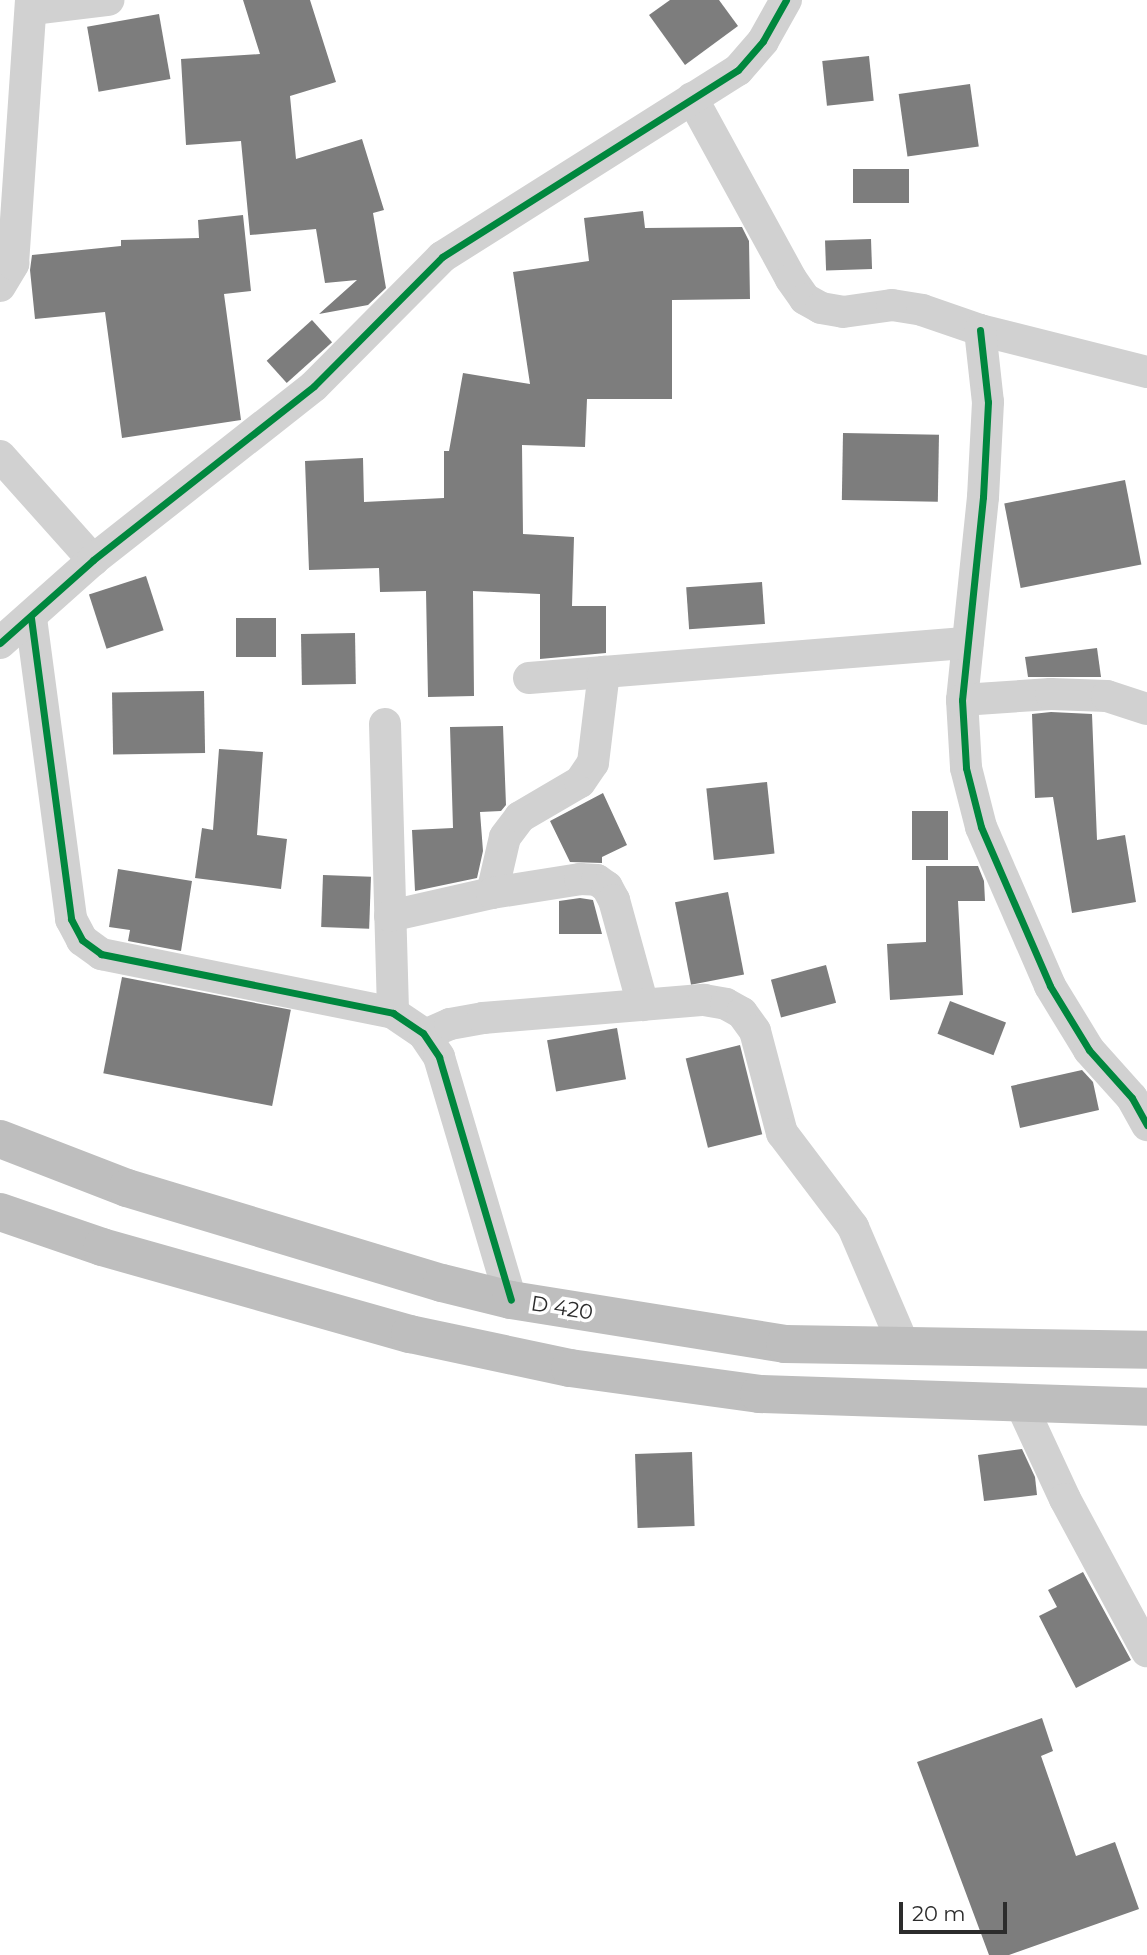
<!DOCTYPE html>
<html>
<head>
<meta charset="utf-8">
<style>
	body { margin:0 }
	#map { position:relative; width:1147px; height:1955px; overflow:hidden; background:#fff; font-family:Montserrat,sans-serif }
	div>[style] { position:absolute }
	.building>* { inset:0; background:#7d7d7d; transform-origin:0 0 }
	.street>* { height:32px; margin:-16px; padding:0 16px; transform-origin:16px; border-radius:16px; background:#d1d1d1 }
	.highway>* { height:38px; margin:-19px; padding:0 19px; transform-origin:19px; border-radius:19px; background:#bebebe }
	.cycleway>* { height:7px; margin:-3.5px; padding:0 3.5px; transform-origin:3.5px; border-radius:3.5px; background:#00873e }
	span { translate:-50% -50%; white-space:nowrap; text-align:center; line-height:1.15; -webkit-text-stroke:7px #fff; paint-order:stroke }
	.street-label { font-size:21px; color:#2c2c2c }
	.scale { position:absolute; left:899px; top:1902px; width:108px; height:32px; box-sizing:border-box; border:4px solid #2c2c2c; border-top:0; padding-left:9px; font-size:21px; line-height:24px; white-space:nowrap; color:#2c2c2c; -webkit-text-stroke:5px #fff; paint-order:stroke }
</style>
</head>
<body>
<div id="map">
	<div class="building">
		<i style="clip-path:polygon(243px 0,310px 0,336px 82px,290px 96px,296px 159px,362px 139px,384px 210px,373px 213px,386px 288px,368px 305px,319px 314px,357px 280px,325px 283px,316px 229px,250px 235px,241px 141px,186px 145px,181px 59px,260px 54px)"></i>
		<i style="clip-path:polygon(670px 0,719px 0,738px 26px,685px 65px,649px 15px)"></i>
		<i style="left:159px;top:14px;width:66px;height:73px;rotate:80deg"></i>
		<i style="left:869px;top:56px;width:45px;height:47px;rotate:84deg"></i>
		<i style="left:970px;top:84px;width:63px;height:72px;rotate:82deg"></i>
		<i style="left:909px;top:169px;width:34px;height:56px;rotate:90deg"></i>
		<i style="clip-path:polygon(643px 211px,645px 228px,742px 227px,749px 241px,750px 299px,672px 300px,672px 399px,587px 399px,585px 447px,522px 445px,523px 534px,574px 537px,572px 606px,606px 606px,606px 653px,540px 659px,540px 594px,473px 591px,474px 696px,428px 697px,426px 591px,380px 592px,379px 568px,309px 570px,305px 461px,363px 458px,364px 502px,444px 498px,444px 451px,449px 451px,463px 373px,530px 384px,513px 272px,589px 261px,584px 218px)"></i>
		<i style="clip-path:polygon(243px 215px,251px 291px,224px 294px,241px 420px,122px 438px,105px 312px,35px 319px,30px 270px,32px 255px,121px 246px,121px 240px,199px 238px,198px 220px)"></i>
		<i style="left:871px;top:239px;width:30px;height:46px;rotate:88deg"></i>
		<i style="left:312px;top:320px;width:30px;height:61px;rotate:48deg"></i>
		<i style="left:843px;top:433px;width:96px;height:67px;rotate:1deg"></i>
		<i style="left:1125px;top:480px;width:86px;height:123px;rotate:79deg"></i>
		<i style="left:146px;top:576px;width:57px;height:60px;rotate:72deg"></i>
		<i style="left:762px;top:582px;width:42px;height:76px;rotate:86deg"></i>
		<i style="left:236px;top:618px;width:40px;height:39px"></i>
		<i style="left:355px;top:633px;width:51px;height:54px;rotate:89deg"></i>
		<i style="clip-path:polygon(1097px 648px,1101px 677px,1028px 677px,1025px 657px)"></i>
		<i style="left:204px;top:691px;width:62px;height:92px;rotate:89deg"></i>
		<i style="clip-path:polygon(1051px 712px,1092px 714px,1097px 840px,1125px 835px,1136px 902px,1072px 913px,1053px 797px,1035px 798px,1032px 714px)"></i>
		<i style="clip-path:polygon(503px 726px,506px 805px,501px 811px,480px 812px,483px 851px,477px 878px,415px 891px,412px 830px,453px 828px,450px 727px)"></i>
		<i style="clip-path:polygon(219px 749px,263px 752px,257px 835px,287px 839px,281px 889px,195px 878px,202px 828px,213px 830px)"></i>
		<i style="left:767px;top:782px;width:72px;height:61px;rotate:84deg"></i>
		<i style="clip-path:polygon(603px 793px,627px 845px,602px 857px,602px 863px,570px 862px,550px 821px)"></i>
		<i style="left:912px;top:811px;width:36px;height:49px"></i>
		<i style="clip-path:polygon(926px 866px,978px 866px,984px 881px,985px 901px,958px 901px,963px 995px,890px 1000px,887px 944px,926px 942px)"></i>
		<i style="clip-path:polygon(118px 869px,192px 881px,181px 951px,128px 941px,130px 930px,109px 927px)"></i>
		<i style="left:323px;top:875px;width:48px;height:52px;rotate:2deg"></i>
		<i style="left:728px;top:892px;width:84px;height:54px;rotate:79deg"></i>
		<i style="clip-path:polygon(580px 898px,593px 900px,602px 934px,559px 934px,559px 901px)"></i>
		<i style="left:826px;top:965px;width:39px;height:57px;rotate:75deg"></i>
		<i style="left:122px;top:977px;width:172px;height:98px;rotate:11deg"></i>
		<i style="left:950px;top:1001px;width:60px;height:35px;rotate:21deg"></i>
		<i style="left:617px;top:1028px;width:52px;height:71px;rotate:80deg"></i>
		<i style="left:740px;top:1045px;width:92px;height:56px;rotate:76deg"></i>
		<i style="clip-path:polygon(1082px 1070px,1093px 1082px,1099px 1110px,1020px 1128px,1011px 1086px)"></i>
		<i style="clip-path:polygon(1022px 1449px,1035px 1477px,1037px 1495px,984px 1501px,978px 1455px)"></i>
		<i style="left:692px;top:1452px;width:74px;height:57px;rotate:88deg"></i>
		<i style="clip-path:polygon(1083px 1572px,1131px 1660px,1076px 1688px,1039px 1616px,1057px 1607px,1048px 1590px)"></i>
		<i style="clip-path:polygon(1042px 1718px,1053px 1751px,1041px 1756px,1076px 1856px,1115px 1842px,1139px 1909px,1009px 1955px,989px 1955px,917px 1762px)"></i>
	</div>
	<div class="street">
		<i style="left:32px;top:9px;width:77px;rotate:-6.8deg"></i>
		<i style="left:692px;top:98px;width:206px;rotate:61.3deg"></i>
		<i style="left:791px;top:279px;width:24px;rotate:55deg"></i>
		<i style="left:805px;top:299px;width:18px;rotate:29deg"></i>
		<i style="left:821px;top:308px;width:22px;rotate:10deg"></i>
		<i style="left:843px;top:312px;width:49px;rotate:-8.1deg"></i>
		<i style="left:892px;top:305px;width:30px;rotate:9deg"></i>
		<i style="left:922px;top:310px;width:61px;rotate:19deg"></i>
		<i style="left:980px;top:330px;width:172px;rotate:14.1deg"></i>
		<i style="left:0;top:286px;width:26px;rotate:-59deg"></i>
		<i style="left:13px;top:264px;width:265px;rotate:-86.1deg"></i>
		<i style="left:980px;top:330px;width:72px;rotate:83.7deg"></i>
		<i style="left:988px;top:402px;width:95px;rotate:93deg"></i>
		<i style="left:983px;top:497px;width:204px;rotate:95.9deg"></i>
		<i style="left:962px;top:700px;width:68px;rotate:86.6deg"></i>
		<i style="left:966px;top:768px;width:61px;rotate:75.7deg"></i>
		<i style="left:981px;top:827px;width:173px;rotate:66.5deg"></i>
		<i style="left:1050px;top:986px;width:75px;rotate:58.6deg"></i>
		<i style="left:1089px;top:1050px;width:64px;rotate:48.1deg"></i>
		<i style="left:1132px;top:1098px;width:31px;rotate:61deg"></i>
		<i style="left:0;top:456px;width:140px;rotate:48.2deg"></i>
		<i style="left:31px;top:618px;width:304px;rotate:82.4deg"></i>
		<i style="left:71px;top:919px;width:24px;rotate:62deg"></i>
		<i style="left:82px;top:940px;width:24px;rotate:36deg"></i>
		<i style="left:101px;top:954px;width:298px;rotate:11.4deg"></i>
		<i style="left:393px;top:1013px;width:36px;rotate:34deg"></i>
		<i style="left:423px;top:1033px;width:29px;rotate:56deg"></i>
		<i style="left:439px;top:1057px;width:253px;rotate:73.5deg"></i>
		<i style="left:0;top:643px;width:125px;rotate:-41.7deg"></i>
		<i style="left:93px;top:560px;width:281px;rotate:-38.2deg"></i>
		<i style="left:314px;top:386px;width:182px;rotate:-45.2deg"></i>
		<i style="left:442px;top:257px;width:350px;rotate:-32.3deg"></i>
		<i style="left:738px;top:70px;width:38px;rotate:-49deg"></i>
		<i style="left:763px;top:41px;width:47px;rotate:-60.7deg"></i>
		<i style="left:529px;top:678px;width:440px;rotate:-4.6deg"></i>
		<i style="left:962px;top:700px;width:89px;rotate:-3.9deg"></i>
		<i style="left:1051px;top:694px;width:56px;rotate:2deg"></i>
		<i style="left:1107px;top:696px;width:42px;rotate:18deg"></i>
		<i style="left:385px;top:724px;width:289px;rotate:88.4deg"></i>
		<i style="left:492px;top:893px;width:57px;rotate:-76.9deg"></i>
		<i style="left:505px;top:837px;width:25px;rotate:-53deg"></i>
		<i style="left:520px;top:817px;width:69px;rotate:-30.3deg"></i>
		<i style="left:580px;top:782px;width:23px;rotate:-56deg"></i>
		<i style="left:593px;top:763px;width:92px;rotate:-83.1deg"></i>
		<i style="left:390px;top:916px;width:105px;rotate:-12.7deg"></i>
		<i style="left:492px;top:893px;width:89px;rotate:-9deg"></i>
		<i style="left:580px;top:879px;width:17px;rotate:3deg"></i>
		<i style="left:597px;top:880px;width:12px;rotate:35deg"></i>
		<i style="left:607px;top:887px;width:15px;rotate:62deg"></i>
		<i style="left:614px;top:900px;width:109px;rotate:74.6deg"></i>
		<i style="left:425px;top:1035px;width:27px;rotate:-24deg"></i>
		<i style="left:450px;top:1024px;width:34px;rotate:-10deg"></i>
		<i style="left:483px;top:1018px;width:222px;rotate:-4.7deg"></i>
		<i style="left:704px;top:1000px;width:22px;rotate:10deg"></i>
		<i style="left:726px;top:1004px;width:18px;rotate:29deg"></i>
		<i style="left:742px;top:1013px;width:22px;rotate:54deg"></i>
		<i style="left:755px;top:1031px;width:106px;rotate:75.2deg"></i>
		<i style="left:782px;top:1133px;width:118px;rotate:52.9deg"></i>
		<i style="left:853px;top:1227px;width:129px;rotate:66.8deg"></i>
		<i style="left:1020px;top:1402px;width:107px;rotate:65.1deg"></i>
		<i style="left:1065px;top:1499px;width:173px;rotate:61.7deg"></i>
	</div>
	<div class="highway">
		<i style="left:0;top:1139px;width:136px;rotate:21.1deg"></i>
		<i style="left:127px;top:1188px;width:329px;rotate:16.8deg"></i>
		<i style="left:442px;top:1283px;width:71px;rotate:13.8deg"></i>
		<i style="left:511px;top:1300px;width:278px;rotate:9.1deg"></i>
		<i style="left:785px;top:1344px;width:362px;rotate:0.9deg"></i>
		<i style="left:0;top:1212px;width:108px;rotate:18.9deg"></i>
		<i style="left:102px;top:1247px;width:320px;rotate:15.8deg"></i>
		<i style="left:410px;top:1334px;width:164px;rotate:12deg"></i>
		<i style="left:570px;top:1368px;width:191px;rotate:7.8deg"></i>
		<i style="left:759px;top:1394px;width:388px;rotate:1.9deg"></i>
	</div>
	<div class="cycleway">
		<i style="left:980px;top:330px;width:72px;rotate:83.7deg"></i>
		<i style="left:988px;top:402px;width:95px;rotate:93deg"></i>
		<i style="left:983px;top:497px;width:204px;rotate:95.9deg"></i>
		<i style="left:962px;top:700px;width:68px;rotate:86.6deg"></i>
		<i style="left:966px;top:768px;width:61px;rotate:75.7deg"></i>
		<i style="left:981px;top:827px;width:173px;rotate:66.5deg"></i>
		<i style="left:1050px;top:986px;width:75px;rotate:58.6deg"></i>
		<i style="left:1089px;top:1050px;width:64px;rotate:48.1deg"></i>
		<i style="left:1132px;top:1098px;width:31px;rotate:61deg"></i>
		<i style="left:31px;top:618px;width:304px;rotate:82.4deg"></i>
		<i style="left:71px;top:919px;width:24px;rotate:62deg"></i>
		<i style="left:82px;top:940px;width:24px;rotate:36deg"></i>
		<i style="left:101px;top:954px;width:298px;rotate:11.4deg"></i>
		<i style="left:393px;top:1013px;width:36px;rotate:34deg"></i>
		<i style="left:423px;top:1033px;width:29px;rotate:56deg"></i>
		<i style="left:439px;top:1057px;width:253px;rotate:73.5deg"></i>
		<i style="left:0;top:643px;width:125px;rotate:-41.7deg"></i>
		<i style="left:93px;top:560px;width:281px;rotate:-38.2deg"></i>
		<i style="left:314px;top:386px;width:182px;rotate:-45.2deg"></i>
		<i style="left:442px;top:257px;width:350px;rotate:-32.3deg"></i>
		<i style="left:738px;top:70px;width:38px;rotate:-49deg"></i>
		<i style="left:763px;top:41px;width:47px;rotate:-60.7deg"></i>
	</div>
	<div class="street-label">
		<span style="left:562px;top:1308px;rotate:9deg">D 420</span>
	</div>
	<div class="scale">20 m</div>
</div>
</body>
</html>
